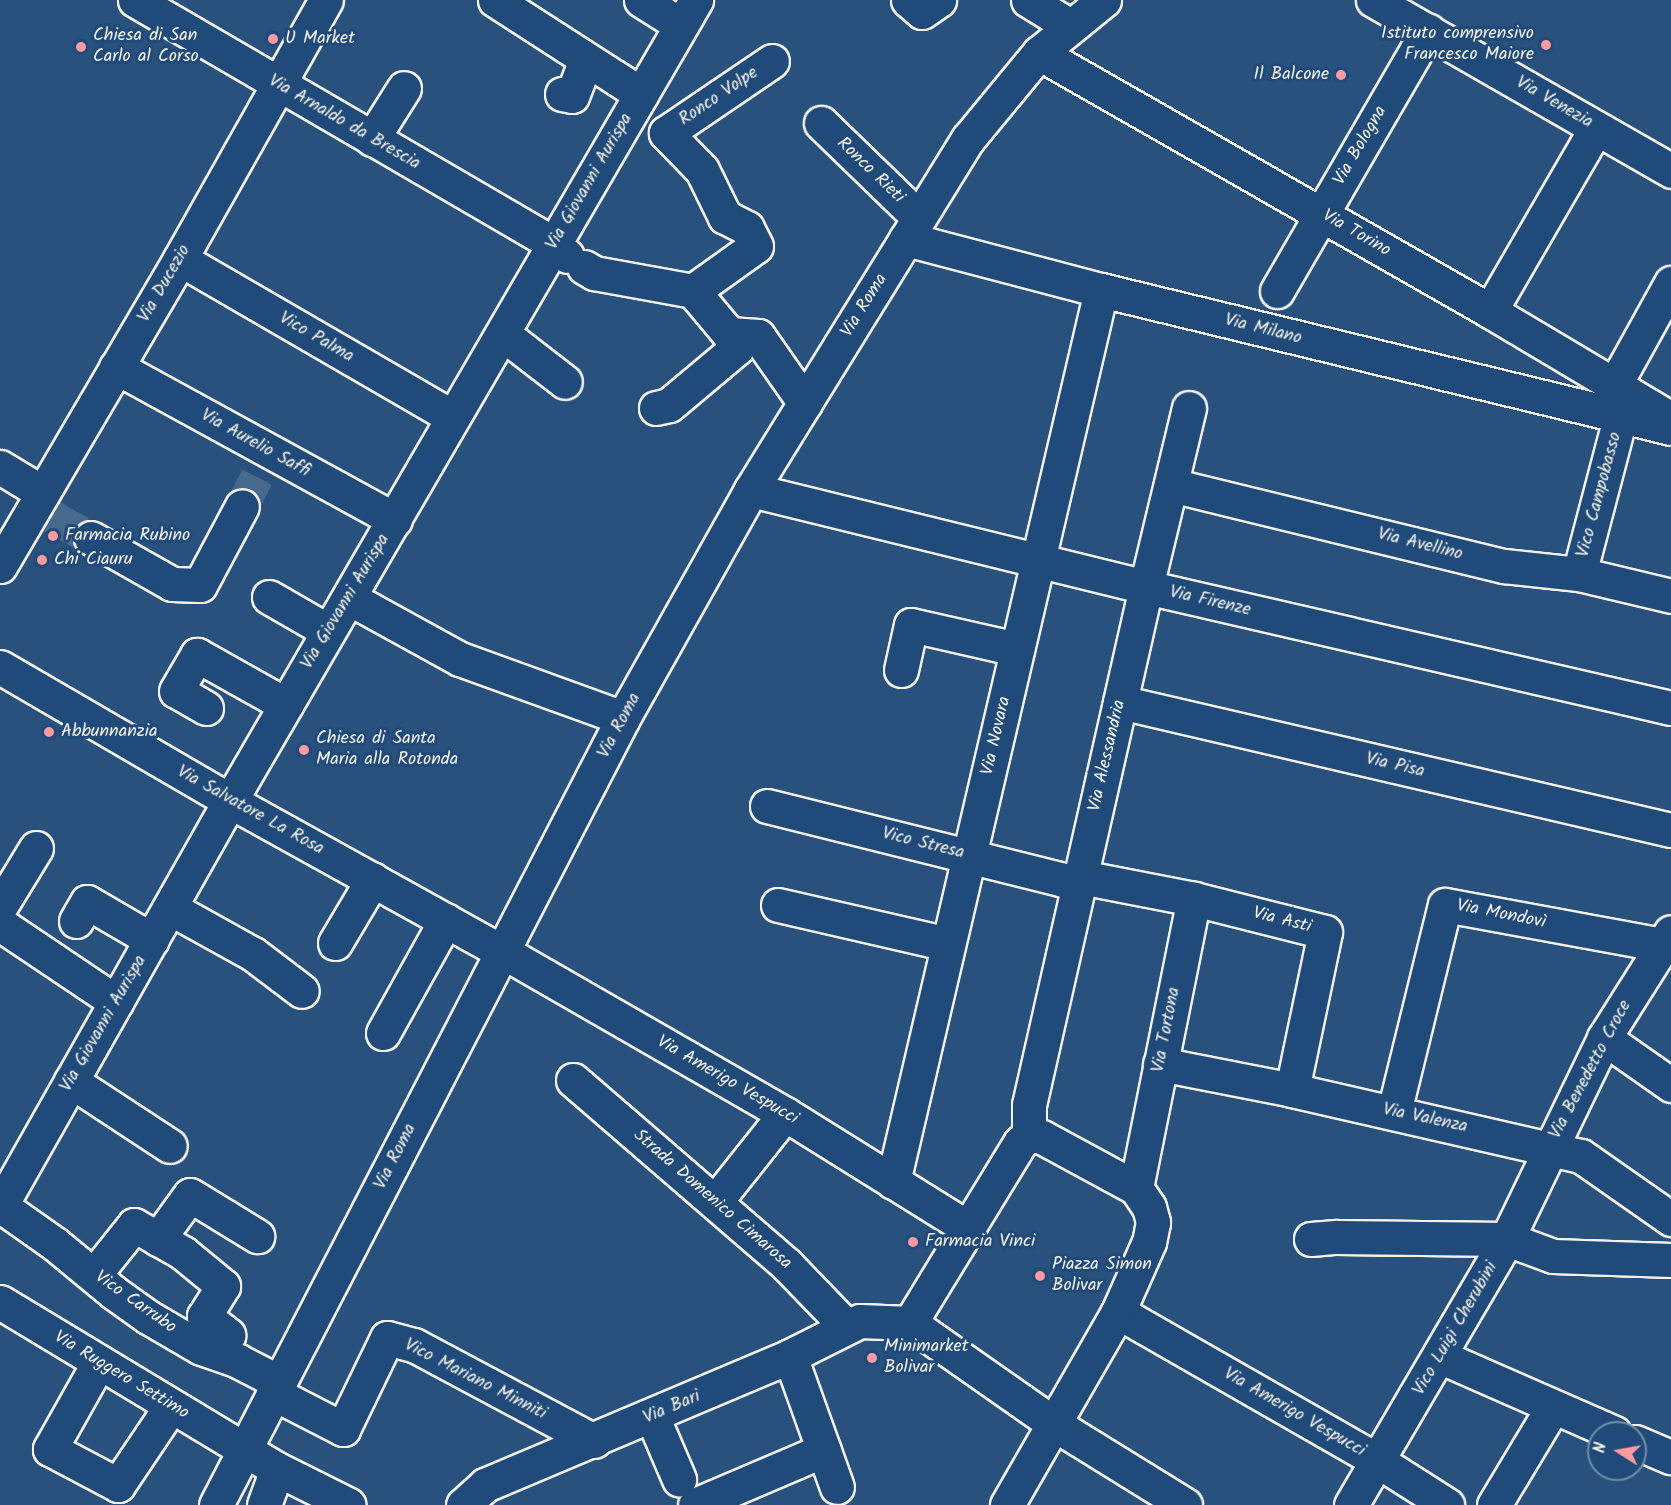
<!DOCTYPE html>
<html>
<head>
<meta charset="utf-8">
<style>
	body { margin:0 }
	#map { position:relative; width:1671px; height:1505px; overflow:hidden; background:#28517e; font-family:Kalam,sans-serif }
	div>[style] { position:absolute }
	.minor-tunnel>* { height:33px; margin-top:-16.5px; transform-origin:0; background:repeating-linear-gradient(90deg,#47698e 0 33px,transparent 0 49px) }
	.roads { filter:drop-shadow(2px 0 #f4f1e8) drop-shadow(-2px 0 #f4f1e8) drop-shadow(0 2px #f4f1e8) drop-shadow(0 -2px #f4f1e8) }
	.minor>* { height:33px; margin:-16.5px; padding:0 16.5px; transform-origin:16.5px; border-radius:16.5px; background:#1f4a7a }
	.major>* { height:33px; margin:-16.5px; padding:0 16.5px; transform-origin:16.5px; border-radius:16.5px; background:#1f4a7a }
	.dots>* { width:16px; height:16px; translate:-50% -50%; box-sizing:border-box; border:3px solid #1f4a7a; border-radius:50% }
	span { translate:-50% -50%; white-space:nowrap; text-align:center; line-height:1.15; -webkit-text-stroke:6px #1f4a7a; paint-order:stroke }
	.poi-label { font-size:18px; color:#f4f1e8 }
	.right { translate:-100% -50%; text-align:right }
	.left { translate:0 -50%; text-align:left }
	.street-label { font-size:18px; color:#f4f1e8 }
	.north { position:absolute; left:1587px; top:1421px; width:60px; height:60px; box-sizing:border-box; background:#1f4a7a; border:2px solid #748da6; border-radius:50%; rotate:281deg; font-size:16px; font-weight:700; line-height:24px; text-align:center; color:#f4f1e8 }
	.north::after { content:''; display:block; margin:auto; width:21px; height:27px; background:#ff9aa2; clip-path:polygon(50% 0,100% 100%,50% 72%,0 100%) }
</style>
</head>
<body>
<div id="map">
	<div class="minor-tunnel">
		<i style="left:242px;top:506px;width:46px;rotate:-62.9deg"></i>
		<i style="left:52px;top:516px;width:45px;rotate:29.4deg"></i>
	</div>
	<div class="roads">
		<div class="minor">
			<i style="left:135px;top:0;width:471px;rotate:30.2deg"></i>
			<i style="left:542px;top:237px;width:31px;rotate:37deg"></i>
			<i style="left:495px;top:0;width:174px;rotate:32.8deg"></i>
			<i style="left:641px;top:0;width:47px;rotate:32deg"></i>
			<i style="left:908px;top:0;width:18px;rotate:41deg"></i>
			<i style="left:922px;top:12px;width:21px;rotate:-35deg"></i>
			<i style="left:1028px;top:0;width:49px;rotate:31.8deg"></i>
			<i style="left:1373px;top:0;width:344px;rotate:29.8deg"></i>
			<i style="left:1039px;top:53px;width:520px;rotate:29.77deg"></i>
			<i style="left:1490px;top:311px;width:207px;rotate:30.8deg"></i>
			<i style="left:562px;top:94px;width:10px;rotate:11deg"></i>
			<i style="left:572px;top:96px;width:39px;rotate:-69deg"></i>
			<i style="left:821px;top:123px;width:136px;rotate:44.1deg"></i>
			<i style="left:372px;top:139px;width:60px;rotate:-57.9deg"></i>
			<i style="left:906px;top:239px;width:202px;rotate:14.7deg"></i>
			<i style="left:1101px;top:290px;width:586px;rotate:13.61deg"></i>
			<i style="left:180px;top:259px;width:315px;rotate:30.1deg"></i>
			<i style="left:584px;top:267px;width:12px;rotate:31deg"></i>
			<i style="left:594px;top:273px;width:101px;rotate:10.3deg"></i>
			<i style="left:693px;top:291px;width:56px;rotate:50.1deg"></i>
			<i style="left:729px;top:334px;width:29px;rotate:4deg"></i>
			<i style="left:758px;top:336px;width:82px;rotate:55deg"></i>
			<i style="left:693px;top:291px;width:77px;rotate:-35.5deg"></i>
			<i style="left:756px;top:246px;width:20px;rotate:-117deg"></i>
			<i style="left:747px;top:228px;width:25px;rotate:-153deg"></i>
			<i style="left:725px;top:217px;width:52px;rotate:-116.1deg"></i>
			<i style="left:702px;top:170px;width:52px;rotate:-134.2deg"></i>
			<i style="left:666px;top:133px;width:128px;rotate:-34.2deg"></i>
			<i style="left:1277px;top:291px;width:301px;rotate:-59.9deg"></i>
			<i style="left:1490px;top:311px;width:211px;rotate:-59.9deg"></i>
			<i style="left:503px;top:334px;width:78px;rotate:37.7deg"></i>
			<i style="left:116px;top:367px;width:318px;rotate:28.7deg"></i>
			<i style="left:1614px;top:386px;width:118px;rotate:-61deg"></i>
			<i style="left:656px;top:408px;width:13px;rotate:-13deg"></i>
			<i style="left:669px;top:405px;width:89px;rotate:-40deg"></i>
			<i style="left:737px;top:348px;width:14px;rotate:-65deg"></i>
			<i style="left:0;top:467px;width:50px;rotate:31.2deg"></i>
			<i style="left:1171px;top:485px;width:343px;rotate:13.7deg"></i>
			<i style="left:1504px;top:566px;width:75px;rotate:6.1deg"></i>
			<i style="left:1579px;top:574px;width:95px;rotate:13.4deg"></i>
			<i style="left:751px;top:490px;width:407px;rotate:13.8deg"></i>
			<i style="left:1146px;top:587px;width:539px;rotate:12.98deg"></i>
			<i style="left:91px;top:538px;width:93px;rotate:29.6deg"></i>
			<i style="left:172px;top:584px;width:28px;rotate:2deg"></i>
			<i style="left:200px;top:585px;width:89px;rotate:-62deg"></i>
			<i style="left:0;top:566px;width:356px;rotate:-59.6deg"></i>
			<i style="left:180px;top:259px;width:297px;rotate:-60.6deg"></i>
			<i style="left:1579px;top:574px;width:185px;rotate:-75.3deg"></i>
			<i style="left:269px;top:597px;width:68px;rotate:30deg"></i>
			<i style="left:349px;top:598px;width:127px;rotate:28.8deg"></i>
			<i style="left:460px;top:659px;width:173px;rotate:19.9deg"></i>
			<i style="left:0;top:667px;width:266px;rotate:30.2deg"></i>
			<i style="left:230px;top:801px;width:322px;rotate:29deg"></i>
			<i style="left:512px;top:957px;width:315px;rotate:29.9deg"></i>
			<i style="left:785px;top:1114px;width:216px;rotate:31.9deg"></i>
			<i style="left:901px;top:670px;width:46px;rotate:-77.5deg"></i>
			<i style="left:911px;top:625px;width:109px;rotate:12.8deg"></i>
			<i style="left:1120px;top:702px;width:566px;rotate:13.08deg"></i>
			<i style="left:206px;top:708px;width:34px;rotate:-150deg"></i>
			<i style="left:176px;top:691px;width:42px;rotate:-59.7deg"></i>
			<i style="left:197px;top:655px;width:102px;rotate:29.3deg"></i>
			<i style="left:767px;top:806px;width:305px;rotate:14deg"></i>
			<i style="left:1063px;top:880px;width:28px;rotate:-2deg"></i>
			<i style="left:1091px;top:879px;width:105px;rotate:11deg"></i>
			<i style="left:1194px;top:899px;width:135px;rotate:14.1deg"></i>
			<i style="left:1325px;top:932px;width:161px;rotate:101.8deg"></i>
			<i style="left:778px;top:905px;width:174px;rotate:12.9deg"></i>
			<i style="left:0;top:907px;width:69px;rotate:-58.6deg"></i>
			<i style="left:170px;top:908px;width:95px;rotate:29deg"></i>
			<i style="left:253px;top:954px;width:61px;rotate:37.1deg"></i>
			<i style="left:76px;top:921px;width:22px;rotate:-60deg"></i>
			<i style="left:87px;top:902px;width:75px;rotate:30.3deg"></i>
			<i style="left:0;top:924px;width:140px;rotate:33.9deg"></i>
			<i style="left:335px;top:943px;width:74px;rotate:-59.3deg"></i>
			<i style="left:383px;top:1033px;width:129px;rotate:-60.9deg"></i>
			<i style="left:1604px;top:1038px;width:82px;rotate:35deg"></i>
			<i style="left:1160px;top:1064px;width:135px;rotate:11.1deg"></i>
			<i style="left:1292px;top:1090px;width:296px;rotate:12.9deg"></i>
			<i style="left:1581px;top:1156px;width:110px;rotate:35deg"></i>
			<i style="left:573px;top:1080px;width:283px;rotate:40.8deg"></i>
			<i style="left:787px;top:1265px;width:85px;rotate:46deg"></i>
			<i style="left:71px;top:1081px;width:118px;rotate:33.3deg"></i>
			<i style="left:1394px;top:1112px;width:213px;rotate:-76.2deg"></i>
			<i style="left:1445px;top:905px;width:221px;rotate:10.4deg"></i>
			<i style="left:1029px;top:1135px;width:30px;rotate:-90deg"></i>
			<i style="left:1029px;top:1105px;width:531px;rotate:-77.27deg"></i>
			<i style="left:1146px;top:587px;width:184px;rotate:-76.5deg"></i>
			<i style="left:893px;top:1182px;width:916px;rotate:-76.87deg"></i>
			<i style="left:1136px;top:1188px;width:295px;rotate:-78.7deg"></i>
			<i style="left:715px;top:1202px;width:112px;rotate:-51.5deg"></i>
			<i style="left:1px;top:1206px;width:66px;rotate:35.1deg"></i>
			<i style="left:55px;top:1244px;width:75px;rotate:39.6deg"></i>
			<i style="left:113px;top:1292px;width:43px;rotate:35.5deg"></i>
			<i style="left:148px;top:1317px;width:61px;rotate:30.3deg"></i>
			<i style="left:201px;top:1348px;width:39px;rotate:19deg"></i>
			<i style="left:238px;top:1361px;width:46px;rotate:27.1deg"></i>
			<i style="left:158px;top:1239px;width:54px;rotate:-54deg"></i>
			<i style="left:190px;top:1195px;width:79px;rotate:31.5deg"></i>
			<i style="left:1311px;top:1239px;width:25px;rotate:-5deg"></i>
			<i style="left:1336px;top:1237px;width:171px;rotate:0.7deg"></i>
			<i style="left:1507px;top:1239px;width:49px;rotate:20.3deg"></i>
			<i style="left:1553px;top:1256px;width:118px;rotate:1.9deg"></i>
			<i style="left:94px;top:1275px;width:64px;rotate:-51.3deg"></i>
			<i style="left:134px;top:1225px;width:56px;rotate:29.7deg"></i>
			<i style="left:183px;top:1253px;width:52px;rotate:39.5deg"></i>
			<i style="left:223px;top:1286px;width:36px;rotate:122deg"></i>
			<i style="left:204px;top:1316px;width:31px;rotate:38deg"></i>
			<i style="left:228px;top:1335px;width:21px;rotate:118deg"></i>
			<i style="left:0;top:1302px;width:323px;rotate:31.1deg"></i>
			<i style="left:277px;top:1469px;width:80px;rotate:26.6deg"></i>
			<i style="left:1118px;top:1312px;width:300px;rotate:29.8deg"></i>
			<i style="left:1378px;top:1461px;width:82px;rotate:32.5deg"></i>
			<i style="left:910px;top:1323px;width:211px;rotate:-58.6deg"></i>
			<i style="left:1020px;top:1143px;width:12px;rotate:-42deg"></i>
			<i style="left:1029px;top:1135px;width:13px;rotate:9deg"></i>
			<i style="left:1042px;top:1137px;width:107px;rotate:28.5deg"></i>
			<i style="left:1136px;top:1188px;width:23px;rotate:56deg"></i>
			<i style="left:1149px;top:1207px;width:16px;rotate:75deg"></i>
			<i style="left:1153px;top:1222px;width:20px;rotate:101deg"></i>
			<i style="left:1149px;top:1242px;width:77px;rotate:113.9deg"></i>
			<i style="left:1118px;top:1312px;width:223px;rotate:119.9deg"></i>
			<i style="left:790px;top:1356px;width:139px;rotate:70.3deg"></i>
			<i style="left:1441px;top:1357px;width:189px;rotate:23.7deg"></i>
			<i style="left:99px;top:1362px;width:100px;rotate:119.4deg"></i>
			<i style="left:50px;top:1449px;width:77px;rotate:27.9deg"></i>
			<i style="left:118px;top:1485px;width:95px;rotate:-56.1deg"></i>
			<i style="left:273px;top:1393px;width:79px;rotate:27.2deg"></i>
			<i style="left:343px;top:1429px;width:101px;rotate:-64.2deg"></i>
			<i style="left:387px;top:1338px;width:28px;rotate:15deg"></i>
			<i style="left:414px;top:1345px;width:204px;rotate:28.1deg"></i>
			<i style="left:652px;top:1416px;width:69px;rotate:66.8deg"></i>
			<i style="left:1635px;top:1442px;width:39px;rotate:23deg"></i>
			<i style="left:264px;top:1505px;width:38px;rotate:-70deg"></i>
			<i style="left:463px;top:1505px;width:30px;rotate:-42deg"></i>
			<i style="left:485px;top:1485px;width:331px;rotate:-22.9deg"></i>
			<i style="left:790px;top:1356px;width:78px;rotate:-26.6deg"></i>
			<i style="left:860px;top:1321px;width:50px;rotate:2.3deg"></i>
			<i style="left:910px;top:1323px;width:176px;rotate:35deg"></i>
			<i style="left:1054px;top:1424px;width:154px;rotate:31.7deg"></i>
			<i style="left:695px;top:1505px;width:140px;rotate:-23.1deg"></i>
			<i style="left:1351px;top:1505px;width:308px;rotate:-59.6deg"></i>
			<i style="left:1507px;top:1239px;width:223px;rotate:-64.2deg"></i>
			<i style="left:1604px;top:1038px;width:125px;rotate:-57.7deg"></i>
			<i style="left:1494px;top:1505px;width:114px;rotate:-59deg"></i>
		</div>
		<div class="major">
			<i style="left:0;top:1207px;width:467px;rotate:-60.5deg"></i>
			<i style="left:230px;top:801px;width:927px;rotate:-59.81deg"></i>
			<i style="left:216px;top:1505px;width:886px;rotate:-62.65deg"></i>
			<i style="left:623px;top:718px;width:261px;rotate:-60.7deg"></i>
			<i style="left:751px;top:490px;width:413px;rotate:-58.3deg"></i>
			<i style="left:968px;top:139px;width:112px;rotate:-50.5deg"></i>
			<i style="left:1039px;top:53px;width:84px;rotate:-39.2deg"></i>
		</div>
	</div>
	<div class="dots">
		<i style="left:273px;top:39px;background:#ff9aa2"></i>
		<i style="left:1546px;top:45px;background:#ff9aa2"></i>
		<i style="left:81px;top:47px;background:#ff9aa2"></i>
		<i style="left:1341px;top:75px;background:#ff9aa2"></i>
		<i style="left:53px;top:536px;background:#ff9aa2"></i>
		<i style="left:42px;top:560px;background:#ff9aa2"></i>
		<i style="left:49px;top:732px;background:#ff9aa2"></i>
		<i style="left:304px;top:750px;background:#ff9aa2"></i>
		<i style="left:913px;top:1242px;background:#ff9aa2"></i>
		<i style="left:1040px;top:1276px;background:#ff9aa2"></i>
		<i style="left:872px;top:1358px;background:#ff9aa2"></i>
	</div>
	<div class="poi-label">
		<span class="right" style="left:1534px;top:45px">Istituto comprensivo<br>Francesco Maiore</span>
		<span class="left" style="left:93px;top:47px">Chiesa di San<br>Carlo al Corso</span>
		<span class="left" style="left:285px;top:39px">U Market</span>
		<span class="right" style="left:1329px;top:75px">Il Balcone</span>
		<span class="left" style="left:65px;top:536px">Farmacia Rubino</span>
		<span class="left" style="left:54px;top:560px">Chi Ciauru</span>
		<span class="left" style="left:61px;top:732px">Abbunnanzia</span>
		<span class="left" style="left:316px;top:750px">Chiesa di Santa<br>Maria alla Rotonda</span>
		<span class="left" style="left:925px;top:1242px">Farmacia Vinci</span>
		<span class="left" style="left:1052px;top:1276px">Piazza Simon<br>Bolivar</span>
		<span class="left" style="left:884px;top:1358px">Minimarket<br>Bolivar</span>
	</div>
	<div class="street-label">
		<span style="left:719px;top:97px;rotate:-34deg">Ronco Volpe</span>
		<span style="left:1554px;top:103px;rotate:30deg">Via Venezia</span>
		<span style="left:344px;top:123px;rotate:30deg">Via Arnaldo da Brescia</span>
		<span style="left:1361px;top:146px;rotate:-60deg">Via Bologna</span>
		<span style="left:870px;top:171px;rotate:44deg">Ronco Rieti</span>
		<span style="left:590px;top:182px;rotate:-60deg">Via Giovanni Aurispa</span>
		<span style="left:1356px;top:234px;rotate:30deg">Via Torino</span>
		<span style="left:165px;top:284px;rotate:-60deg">Via Ducezio</span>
		<span style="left:865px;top:306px;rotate:-58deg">Via Roma</span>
		<span style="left:1263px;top:330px;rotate:14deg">Via Milano</span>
		<span style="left:316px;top:338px;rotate:30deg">Vico Palma</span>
		<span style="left:255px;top:444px;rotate:29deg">Via Aurelio Saffi</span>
		<span style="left:1600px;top:495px;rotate:-75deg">Vico Campobasso</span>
		<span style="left:1420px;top:545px;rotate:14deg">Via Avellino</span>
		<span style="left:346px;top:602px;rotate:-59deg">Via Giovanni Aurispa</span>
		<span style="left:1210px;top:602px;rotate:13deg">Via Firenze</span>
		<span style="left:620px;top:726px;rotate:-62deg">Via Roma</span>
		<span style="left:997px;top:736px;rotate:-77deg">Via Novara</span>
		<span style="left:1108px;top:756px;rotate:-77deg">Via Alessandria</span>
		<span style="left:1395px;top:766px;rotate:13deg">Via Pisa</span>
		<span style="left:250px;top:811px;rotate:29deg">Via Salvatore La Rosa</span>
		<span style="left:923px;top:844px;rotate:14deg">Vico Stresa</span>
		<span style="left:1501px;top:915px;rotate:11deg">Via Mondovì</span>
		<span style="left:1282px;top:921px;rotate:14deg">Via Asti</span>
		<span style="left:104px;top:1024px;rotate:-60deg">Via Giovanni Aurispa</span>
		<span style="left:1167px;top:1030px;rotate:-79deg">Via Tortona</span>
		<span style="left:1591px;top:1070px;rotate:-62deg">Via Benedetto Croce</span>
		<span style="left:727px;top:1081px;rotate:30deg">Via Amerigo Vespucci</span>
		<span style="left:1425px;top:1119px;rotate:12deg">Via Valenza</span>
		<span style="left:396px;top:1157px;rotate:-63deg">Via Roma</span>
		<span style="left:712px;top:1200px;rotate:41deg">Strada Domenico Cimarosa</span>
		<span style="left:135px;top:1303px;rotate:35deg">Vico Carrubo</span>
		<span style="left:1456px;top:1329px;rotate:-60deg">Vico Luigi Cherubini</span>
		<span style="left:121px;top:1376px;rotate:31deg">Via Ruggero Settimo</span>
		<span style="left:475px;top:1380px;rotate:27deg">Vico Mariano Minniti</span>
		<span style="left:672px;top:1408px;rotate:-23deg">Via Bari</span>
		<span style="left:1294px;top:1413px;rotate:30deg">Via Amerigo Vespucci</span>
	</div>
	<div class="north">N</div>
</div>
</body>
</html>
